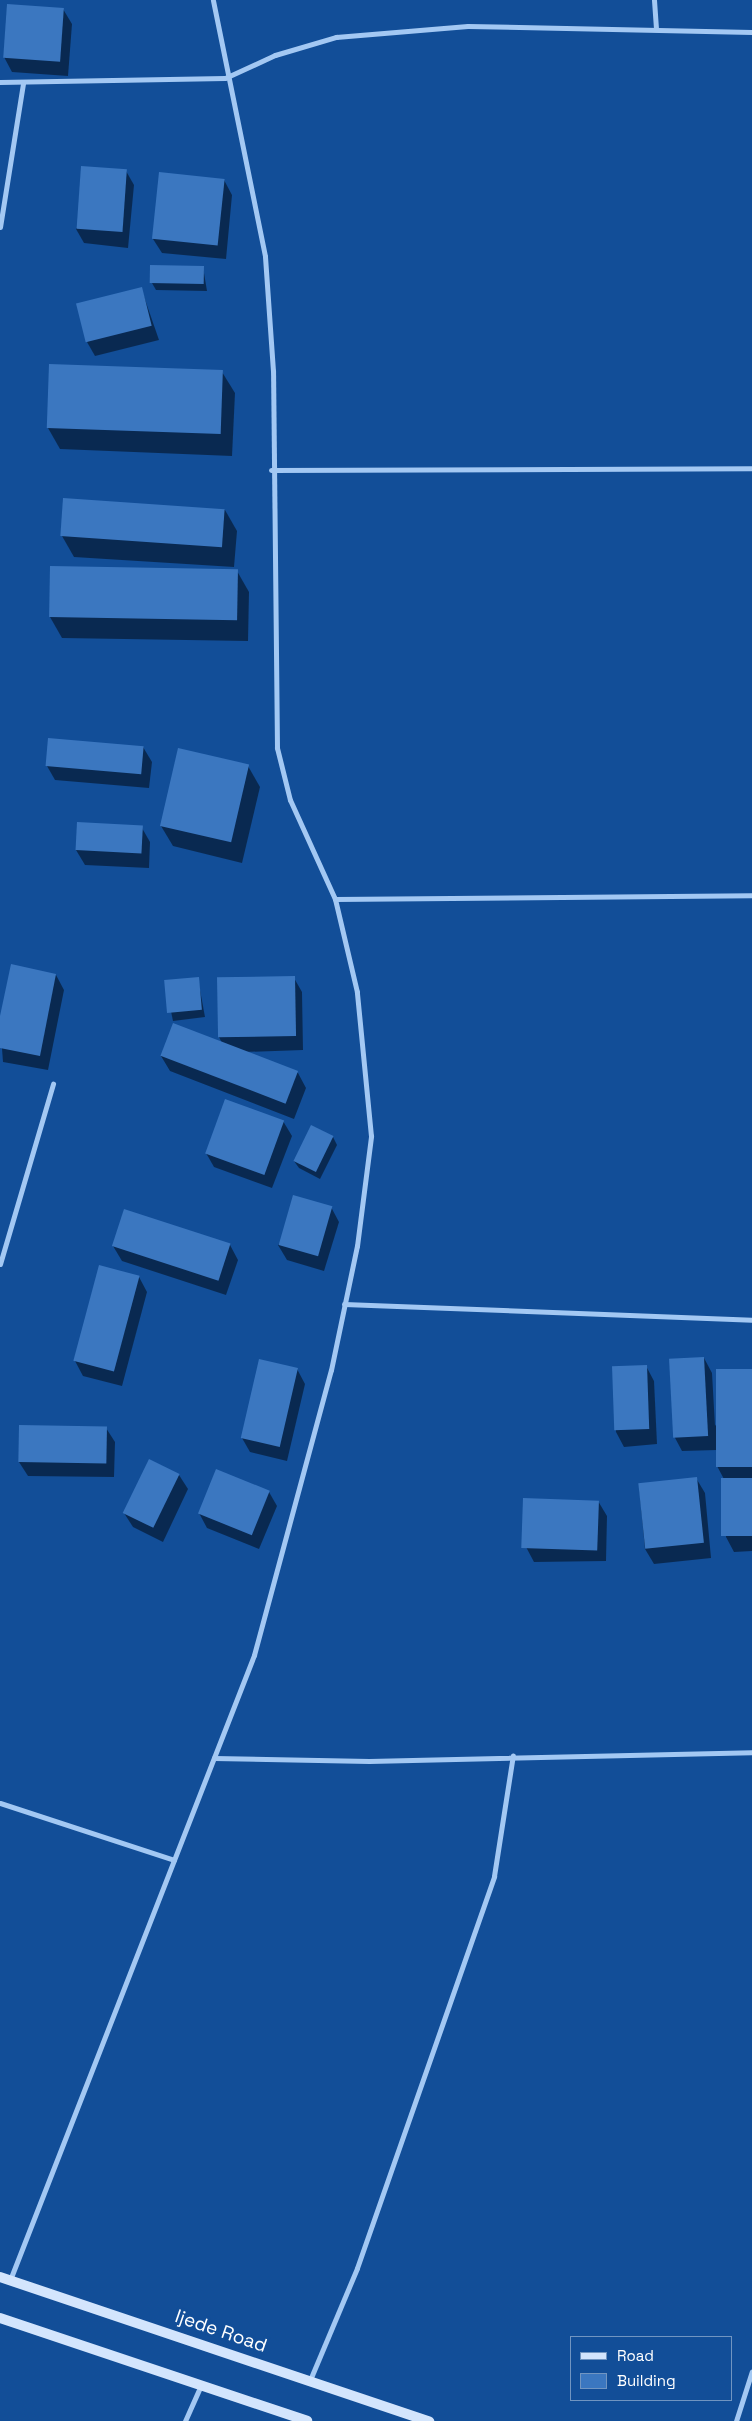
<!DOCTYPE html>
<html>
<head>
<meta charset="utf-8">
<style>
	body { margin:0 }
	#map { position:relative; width:752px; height:2421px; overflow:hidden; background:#124e98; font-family:"Space Grotesk",sans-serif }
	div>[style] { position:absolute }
	.shadow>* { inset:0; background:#0007 }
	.building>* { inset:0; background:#3b77c0; transform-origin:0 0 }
	.street>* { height:5px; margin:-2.5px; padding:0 2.5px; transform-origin:2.5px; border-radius:2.5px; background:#a3c8f3 }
	.secondary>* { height:10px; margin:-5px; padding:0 5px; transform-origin:5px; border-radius:5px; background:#d3e5fd }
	span { translate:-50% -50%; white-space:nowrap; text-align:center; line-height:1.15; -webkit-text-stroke:5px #124e98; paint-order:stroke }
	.street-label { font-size:19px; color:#fff }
	.legend { position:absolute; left:570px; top:2336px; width:162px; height:65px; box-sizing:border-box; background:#124e98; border:1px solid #7195c1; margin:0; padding:6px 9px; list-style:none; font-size:15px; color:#fff }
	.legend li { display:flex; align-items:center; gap:10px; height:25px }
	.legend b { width:25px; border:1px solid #7195c1 }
</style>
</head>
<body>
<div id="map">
	<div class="shadow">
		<i style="clip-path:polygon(63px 9px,72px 24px,68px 76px,12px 72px,4px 57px)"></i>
		<i style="clip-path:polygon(126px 171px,134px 185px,128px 248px,84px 243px,76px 229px)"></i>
		<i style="clip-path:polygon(224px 180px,232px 195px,226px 259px,162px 253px,153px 239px)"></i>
		<i style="clip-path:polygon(203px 267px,207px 291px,156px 290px,152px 283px)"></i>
		<i style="clip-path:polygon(141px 288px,159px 340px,95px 356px,87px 342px)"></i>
		<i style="clip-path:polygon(50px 365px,222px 372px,235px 393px,232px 456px,60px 449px,48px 428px)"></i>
		<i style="clip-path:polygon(64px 500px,225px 510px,237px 531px,234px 567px,74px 557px,62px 536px)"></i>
		<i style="clip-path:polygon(237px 571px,249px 592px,248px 641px,62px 638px,50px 617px)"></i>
		<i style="clip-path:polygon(143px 747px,152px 762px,149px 788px,55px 780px,47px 766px)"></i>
		<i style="clip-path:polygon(248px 766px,260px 787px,242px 863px,173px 846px,161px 826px)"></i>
		<i style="clip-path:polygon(142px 828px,150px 842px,149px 868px,85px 865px,76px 850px)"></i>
		<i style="clip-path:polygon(56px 975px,64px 990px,48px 1070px,3px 1062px,0 1022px)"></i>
		<i style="clip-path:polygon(294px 978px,302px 992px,303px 1050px,243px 1052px,298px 1073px,306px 1088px,294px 1119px,170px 1071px,161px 1056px,222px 1043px,219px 1037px)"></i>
		<i style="clip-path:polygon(198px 979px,205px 1017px,173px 1021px,165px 982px)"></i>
		<i style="clip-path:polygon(283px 1121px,292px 1136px,272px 1188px,214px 1167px,206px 1153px)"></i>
		<i style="clip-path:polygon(333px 1137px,337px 1145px,320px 1179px,299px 1168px,294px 1161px)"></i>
		<i style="clip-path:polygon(331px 1207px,339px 1222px,324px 1271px,287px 1260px,278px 1245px)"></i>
		<i style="clip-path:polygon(125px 1211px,230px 1245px,238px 1260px,226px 1295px,122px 1261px,113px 1246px)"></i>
		<i style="clip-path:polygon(139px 1277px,147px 1292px,122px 1386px,83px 1376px,75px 1361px)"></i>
		<i style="clip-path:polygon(704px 1358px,712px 1373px,715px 1426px,752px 1370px,752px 1551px,734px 1552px,726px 1537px,725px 1481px,717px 1466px,717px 1450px,682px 1451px,674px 1436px)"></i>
		<i style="clip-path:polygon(646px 1366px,654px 1381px,657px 1444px,624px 1447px,616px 1432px,613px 1368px)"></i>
		<i style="clip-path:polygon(297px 1369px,305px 1384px,287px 1461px,250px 1452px,242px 1438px)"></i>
		<i style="clip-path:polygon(106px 1428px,115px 1442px,114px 1477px,28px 1476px,19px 1462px)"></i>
		<i style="clip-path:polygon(179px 1475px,188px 1489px,163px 1542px,133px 1527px,124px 1513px)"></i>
		<i style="clip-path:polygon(696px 1478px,705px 1493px,711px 1558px,654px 1564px,645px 1549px,639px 1484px)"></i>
		<i style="clip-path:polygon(269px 1492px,277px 1506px,259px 1549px,207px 1528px,199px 1513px)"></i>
		<i style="clip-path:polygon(598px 1501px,607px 1516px,606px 1561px,534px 1562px,526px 1547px)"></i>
	</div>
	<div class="building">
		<i style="left:7px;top:4px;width:57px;height:54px;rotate:4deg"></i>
		<i style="left:81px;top:166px;width:46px;height:63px;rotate:4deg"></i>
		<i style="left:159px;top:172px;width:66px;height:67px;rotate:6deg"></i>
		<i style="left:150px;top:265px;width:54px;height:18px;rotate:1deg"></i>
		<i style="left:142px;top:287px;width:40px;height:68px;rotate:76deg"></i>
		<i style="left:49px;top:364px;width:174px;height:64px;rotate:2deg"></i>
		<i style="left:63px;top:498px;width:162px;height:38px;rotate:4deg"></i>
		<i style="left:50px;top:566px;width:188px;height:51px;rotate:1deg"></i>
		<i style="left:48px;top:738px;width:96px;height:28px;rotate:5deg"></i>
		<i style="left:178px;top:748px;width:73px;height:80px;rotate:13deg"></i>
		<i style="left:77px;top:822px;width:66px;height:28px;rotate:3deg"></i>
		<i style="clip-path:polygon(11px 964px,56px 974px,40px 1056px,0 1048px,0 1016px)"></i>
		<i style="left:295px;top:976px;width:60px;height:78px;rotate:89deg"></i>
		<i style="left:199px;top:977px;width:33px;height:35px;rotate:85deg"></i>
		<i style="left:173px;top:1023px;width:134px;height:35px;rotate:21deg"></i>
		<i style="left:225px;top:1099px;width:63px;height:58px;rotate:20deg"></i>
		<i style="left:311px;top:1125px;width:25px;height:40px;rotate:26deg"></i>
		<i style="left:293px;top:1195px;width:41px;height:52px;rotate:16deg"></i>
		<i style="left:124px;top:1209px;width:112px;height:39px;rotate:18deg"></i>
		<i style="left:99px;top:1265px;width:42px;height:99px;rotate:15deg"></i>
		<i style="left:704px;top:1357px;width:79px;height:35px;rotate:87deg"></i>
		<i style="left:259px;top:1359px;width:40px;height:81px;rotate:13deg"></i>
		<i style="left:647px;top:1365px;width:64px;height:35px;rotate:88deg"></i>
		<i style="left:716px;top:1369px;width:36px;height:98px"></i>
		<i style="left:19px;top:1425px;width:88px;height:37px;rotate:1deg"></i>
		<i style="left:149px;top:1459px;width:34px;height:60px;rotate:26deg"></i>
		<i style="left:216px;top:1469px;width:58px;height:48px;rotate:22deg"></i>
		<i style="left:697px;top:1477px;width:66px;height:59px;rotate:84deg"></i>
		<i style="left:752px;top:1478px;width:58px;height:31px;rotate:90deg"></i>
		<i style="left:523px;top:1498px;width:76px;height:50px;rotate:2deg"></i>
	</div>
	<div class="street">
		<i style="left:654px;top:0;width:29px;rotate:86deg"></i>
		<i style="left:0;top:82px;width:225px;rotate:-1deg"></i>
		<i style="left:225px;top:78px;width:55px;rotate:-24.7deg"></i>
		<i style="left:275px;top:55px;width:64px;rotate:-16.4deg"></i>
		<i style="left:336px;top:37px;width:132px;rotate:-4.8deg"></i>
		<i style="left:468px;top:26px;width:284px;rotate:1.2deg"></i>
		<i style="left:0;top:227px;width:146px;rotate:-80.9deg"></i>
		<i style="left:271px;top:470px;width:481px;rotate:-0.2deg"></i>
		<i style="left:335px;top:899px;width:417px;rotate:-0.5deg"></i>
		<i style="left:0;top:1264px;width:188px;rotate:-73.6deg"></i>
		<i style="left:344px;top:1304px;width:408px;rotate:2.2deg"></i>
		<i style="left:214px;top:1758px;width:155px;rotate:1.1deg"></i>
		<i style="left:369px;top:1761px;width:383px;rotate:-1.3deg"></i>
		<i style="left:0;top:1803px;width:183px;rotate:18.1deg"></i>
		<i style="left:10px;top:2280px;width:671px;rotate:-68.67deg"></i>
		<i style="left:254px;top:1655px;width:295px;rotate:-74.9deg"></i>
		<i style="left:331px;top:1370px;width:127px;rotate:-78.2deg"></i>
		<i style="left:357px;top:1246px;width:111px;rotate:-82.7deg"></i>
		<i style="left:371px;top:1136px;width:145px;rotate:-95.6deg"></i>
		<i style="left:357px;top:992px;width:96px;rotate:-103.3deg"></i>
		<i style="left:335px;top:899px;width:109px;rotate:-114.4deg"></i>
		<i style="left:290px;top:800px;width:54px;rotate:-104deg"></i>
		<i style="left:277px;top:748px;width:377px;rotate:-90.6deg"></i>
		<i style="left:273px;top:371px;width:115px;rotate:-94deg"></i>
		<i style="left:265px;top:256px;width:261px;rotate:-101.5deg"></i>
		<i style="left:310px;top:2380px;width:121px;rotate:-67.2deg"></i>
		<i style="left:357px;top:2268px;width:415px;rotate:-70.7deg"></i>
		<i style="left:494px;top:1876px;width:122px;rotate:-81.1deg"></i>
		<i style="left:185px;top:2421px;width:39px;rotate:-66deg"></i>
		<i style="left:736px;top:2421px;width:52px;rotate:-72.3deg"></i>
	</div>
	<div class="secondary">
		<i style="left:0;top:2277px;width:453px;rotate:18.6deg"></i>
		<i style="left:0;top:2318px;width:324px;rotate:18.5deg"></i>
	</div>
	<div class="street-label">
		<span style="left:221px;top:2331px;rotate:19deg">Ijede Road</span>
	</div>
	<ul class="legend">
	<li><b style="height:6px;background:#d3e5fd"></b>Road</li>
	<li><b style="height:14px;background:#3b77c0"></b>Building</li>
	</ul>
</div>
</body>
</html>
